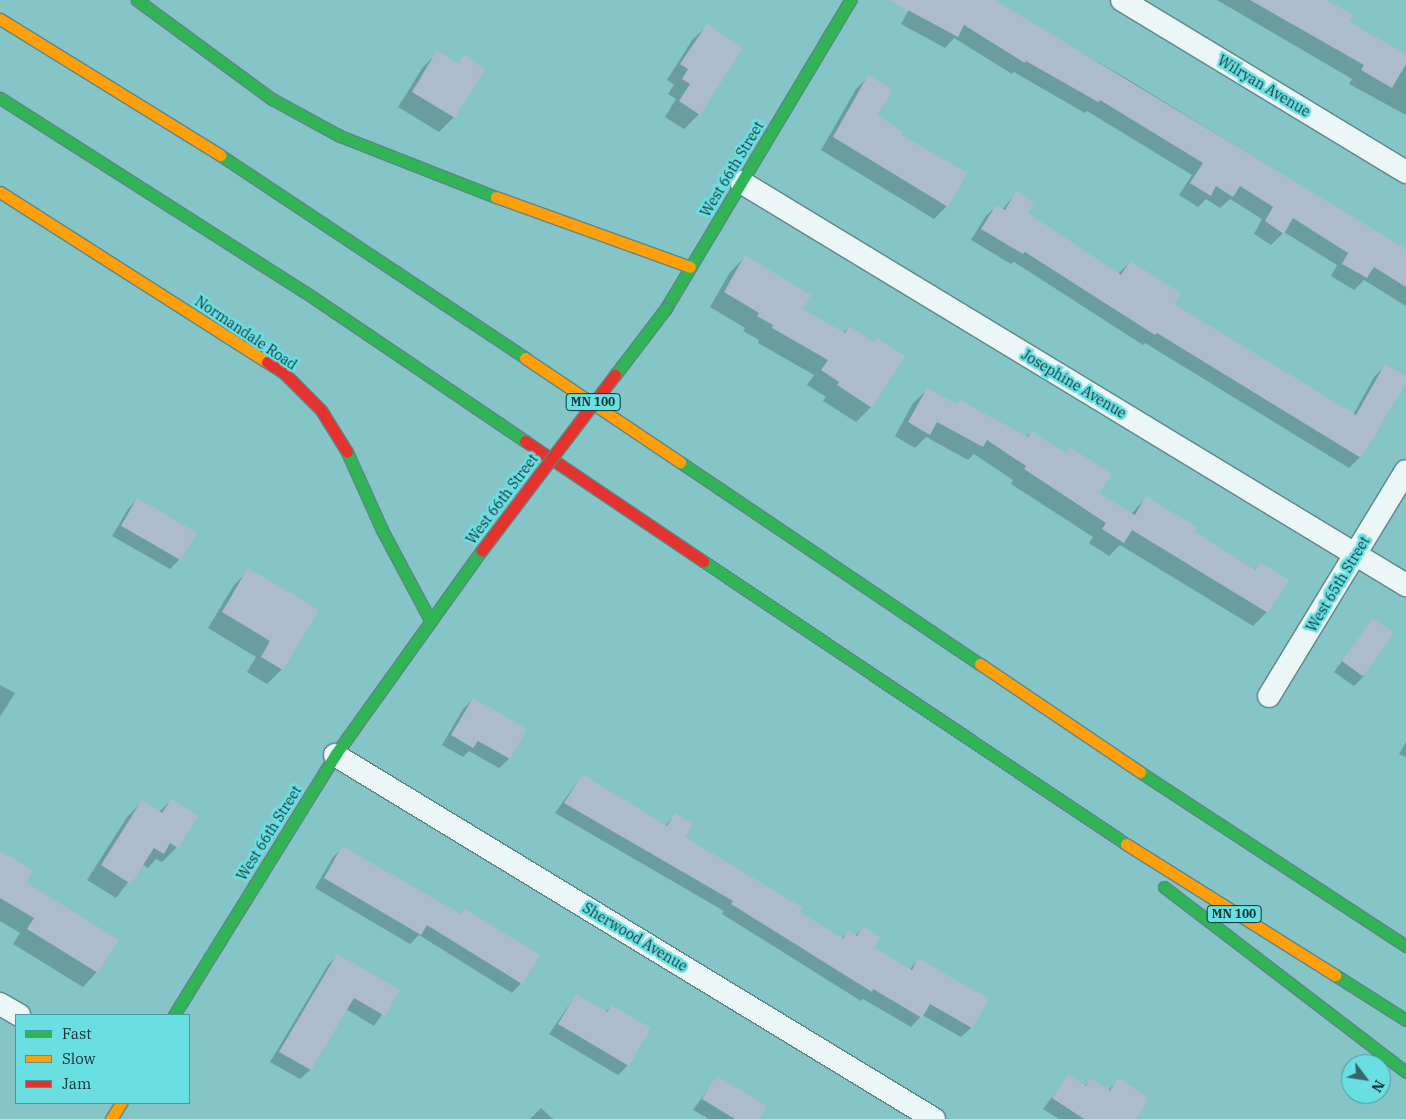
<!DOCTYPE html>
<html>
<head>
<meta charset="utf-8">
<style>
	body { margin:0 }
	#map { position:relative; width:1406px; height:1119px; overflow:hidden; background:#85c5c7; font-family:"IBM Plex Serif",serif }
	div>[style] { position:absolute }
	.shadow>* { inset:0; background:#0003 }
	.building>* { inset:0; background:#acbbce; transform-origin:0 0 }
	.roads { filter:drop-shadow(1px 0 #5d8687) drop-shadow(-1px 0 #5d8687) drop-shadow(0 1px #5d8687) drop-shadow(0 -1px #5d8687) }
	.street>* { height:22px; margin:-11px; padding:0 11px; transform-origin:11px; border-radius:11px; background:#edf6f7 }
	.fast>* { height:11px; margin:-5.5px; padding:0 5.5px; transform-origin:5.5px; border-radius:5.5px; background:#30b455 }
	.slow>* { height:11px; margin:-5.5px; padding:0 5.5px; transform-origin:5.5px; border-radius:5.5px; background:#ff9f0a }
	.jam>* { height:11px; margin:-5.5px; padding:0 5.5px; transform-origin:5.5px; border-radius:5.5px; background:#e5322d }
	.bridges { filter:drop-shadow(1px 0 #5d8687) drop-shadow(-1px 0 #5d8687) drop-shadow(0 1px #5d8687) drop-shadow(0 -1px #5d8687) }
	.fast-bridge>* { height:11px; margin:-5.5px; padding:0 5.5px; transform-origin:5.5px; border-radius:5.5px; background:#30b455 }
	.jam-bridge>* { height:11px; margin:-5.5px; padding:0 5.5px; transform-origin:5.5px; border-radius:5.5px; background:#e5322d }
	span { translate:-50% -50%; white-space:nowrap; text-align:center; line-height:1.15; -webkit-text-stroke:5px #6adfe2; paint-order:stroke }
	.shield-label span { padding:1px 4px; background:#6adfe2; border:1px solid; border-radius:4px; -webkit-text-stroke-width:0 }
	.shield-label { font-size:12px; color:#0d3334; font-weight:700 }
	.street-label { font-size:14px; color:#0d3334 }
	.legend { position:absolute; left:15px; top:1014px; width:175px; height:90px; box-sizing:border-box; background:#6adfe2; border:1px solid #459a9c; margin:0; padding:6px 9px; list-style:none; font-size:15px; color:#0d3334 }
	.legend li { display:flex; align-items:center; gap:10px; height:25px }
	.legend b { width:25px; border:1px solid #459a9c }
	.north { position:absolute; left:1341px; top:1054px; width:50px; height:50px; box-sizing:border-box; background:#6adfe2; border:1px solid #459a9c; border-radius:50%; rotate:121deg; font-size:14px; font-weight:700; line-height:20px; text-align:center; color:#0d3334 }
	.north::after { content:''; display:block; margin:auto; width:18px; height:22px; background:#376667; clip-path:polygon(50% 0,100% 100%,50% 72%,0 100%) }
</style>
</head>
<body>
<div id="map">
	<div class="shadow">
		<i style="clip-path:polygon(914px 0,990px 0,1129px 80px,1406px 251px,1406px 306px,1364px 280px,1354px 290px,1331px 276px,1337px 265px,1284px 232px,1271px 245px,1254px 234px,1262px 219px,1230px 199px,1220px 208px,1206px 199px,1198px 207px,1179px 195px,1192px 175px,1087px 111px,1085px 113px,1014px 72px,1012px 74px,954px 38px,945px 48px,901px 24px)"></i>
		<i style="clip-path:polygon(1217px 0,1325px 0,1347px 22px,1406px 56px,1406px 115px,1349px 84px,1352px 79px)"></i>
		<i style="clip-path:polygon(707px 26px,699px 114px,684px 129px,665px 117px,676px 99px,668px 94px,674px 85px,667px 80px,692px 40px)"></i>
		<i style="clip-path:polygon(438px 52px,457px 64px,464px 57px,484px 69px,454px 117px,439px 132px,398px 107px,423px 67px)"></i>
		<i style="clip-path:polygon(869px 76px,875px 116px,900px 135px,966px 173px,947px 206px,934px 219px,821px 150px,856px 89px)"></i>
		<i style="clip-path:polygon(1016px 193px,1026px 213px,1118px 274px,1130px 262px,1173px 304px,1353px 415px,1374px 377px,1385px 366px,1406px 378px,1360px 457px,1349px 468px,1145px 343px,1143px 345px,1014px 262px,1011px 264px,971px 240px,985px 217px,996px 206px,1002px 210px)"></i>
		<i style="clip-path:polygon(745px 257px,802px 309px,843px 333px,849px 327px,871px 407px,856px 422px,823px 401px,826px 397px,807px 385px,814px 375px,758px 343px,759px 340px,743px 331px,745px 328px,710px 307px,730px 272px)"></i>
		<i style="clip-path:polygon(927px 390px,1026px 437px,1031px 432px,1065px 454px,1070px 449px,1098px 494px,1131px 514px,1146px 498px,1193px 533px,1254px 570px,1260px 564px,1267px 612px,1253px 626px,1120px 545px,1109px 556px,1089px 543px,1093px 537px,1011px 484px,1013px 480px,974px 454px,968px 460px,926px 437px,915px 448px,895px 436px,913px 403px)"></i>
		<i style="clip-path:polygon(137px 499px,180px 559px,170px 569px,112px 536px,128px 509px)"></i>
		<i style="clip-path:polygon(249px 570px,282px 669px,267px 684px,247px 672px,256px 657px,208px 628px,234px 585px)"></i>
		<i style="clip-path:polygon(1373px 620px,1364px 676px,1354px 686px,1334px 672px)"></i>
		<i style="clip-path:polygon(0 685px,15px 693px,0 717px)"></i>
		<i style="clip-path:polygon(473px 699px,525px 729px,509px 759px,499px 768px,469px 751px,463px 757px,442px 745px,463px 709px)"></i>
		<i style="clip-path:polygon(1406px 742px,1406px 757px,1399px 754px)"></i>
		<i style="clip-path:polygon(582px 775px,665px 826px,675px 815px,684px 838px,841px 939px,848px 932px,855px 936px,863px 928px,872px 947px,909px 970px,918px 960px,987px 1000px,971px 1028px,961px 1037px,922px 1015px,911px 1027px,863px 999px,861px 1001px,722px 914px,724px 911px,555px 813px)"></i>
		<i style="clip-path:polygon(171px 800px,196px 816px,177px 847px,162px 862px,156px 859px,148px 868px,142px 864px,116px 898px,87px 880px,127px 817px,142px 802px,159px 812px)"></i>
		<i style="clip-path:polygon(343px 847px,459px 915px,465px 910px,521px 983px,512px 993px,419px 935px,410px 944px,315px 888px,333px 857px)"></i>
		<i style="clip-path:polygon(0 852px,97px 972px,83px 987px,13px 944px,20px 933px,0 921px)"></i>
		<i style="clip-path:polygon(338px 955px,398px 991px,374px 1026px,346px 1009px,310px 1070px,300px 1079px,270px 1062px,328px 965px)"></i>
		<i style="clip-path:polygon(576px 995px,605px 1012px,611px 1006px,628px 1065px,618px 1075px,549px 1034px)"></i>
		<i style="clip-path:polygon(1068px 1076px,1084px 1086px,1091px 1080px,1108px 1091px,1118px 1080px,1134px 1119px,1059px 1119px,1043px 1109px)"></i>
		<i style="clip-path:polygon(714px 1081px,758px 1119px,709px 1119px,693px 1110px)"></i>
		<i style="clip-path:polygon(541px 1108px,553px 1119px,530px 1119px)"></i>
	</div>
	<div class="building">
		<i style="clip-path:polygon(889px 0,995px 0,1406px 249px,1406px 287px,1374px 267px,1367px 278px,1342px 264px,1348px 253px,1293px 218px,1284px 234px,1265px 221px,1273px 207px,1240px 186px,1233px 197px,1216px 186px,1211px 196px,1190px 183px,1203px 163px,1100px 100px,1098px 102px,1026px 61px,1025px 63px,964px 25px,958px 37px)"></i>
		<i style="clip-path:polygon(1250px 0,1327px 0,1353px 15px,1349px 22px,1406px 54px,1406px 64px,1392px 88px,1361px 70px,1364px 65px)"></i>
		<i style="clip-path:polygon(707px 24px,743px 48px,700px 115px,679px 101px,690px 84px,682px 79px,688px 69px,680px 64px)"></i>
		<i style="clip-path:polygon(437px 50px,458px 63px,464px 55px,485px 69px,455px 118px,412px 92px)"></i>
		<i style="clip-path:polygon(868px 75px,893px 90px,877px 115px,903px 132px,902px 135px,967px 173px,948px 207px,833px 137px)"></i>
		<i style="clip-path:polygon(1016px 191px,1034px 203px,1028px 213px,1121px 275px,1130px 261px,1181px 293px,1174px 304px,1356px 415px,1385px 364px,1406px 376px,1406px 383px,1361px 458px,1157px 333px,1155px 335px,1025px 252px,1023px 254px,981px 229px,996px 205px,1005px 210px)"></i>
		<i style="clip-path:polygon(745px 255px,811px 295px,803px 309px,845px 333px,849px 326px,874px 342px,877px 338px,905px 356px,872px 408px,837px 385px,839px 382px,821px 370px,828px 360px,772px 328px,773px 325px,757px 316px,759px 313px,724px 292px)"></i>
		<i style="clip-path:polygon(927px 388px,957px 404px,960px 400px,1028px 437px,1031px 431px,1066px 453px,1070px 447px,1112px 474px,1099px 493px,1135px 515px,1146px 496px,1198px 528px,1195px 532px,1255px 570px,1260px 562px,1289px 580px,1268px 613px,1132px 530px,1124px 543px,1102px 529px,1106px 523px,1024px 469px,1026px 466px,987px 440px,983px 447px,937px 422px,930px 435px,908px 422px)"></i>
		<i style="left:137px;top:498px;width:69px;height:32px;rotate:30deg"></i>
		<i style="clip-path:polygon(248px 568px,319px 610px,283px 670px,261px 657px,270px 641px,222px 612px)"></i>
		<i style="left:1373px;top:618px;width:26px;height:53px;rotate:36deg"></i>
		<i style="clip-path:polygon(473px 698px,527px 729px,510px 759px,478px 741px,473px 748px,451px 735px)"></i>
		<i style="clip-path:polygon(582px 774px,667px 826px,675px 813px,693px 824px,685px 837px,803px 908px,800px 912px,843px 939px,848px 930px,857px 936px,863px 926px,880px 937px,874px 947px,912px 970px,918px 958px,989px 999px,972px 1028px,930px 1004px,922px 1018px,873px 989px,872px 992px,731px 904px,733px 901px,564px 803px)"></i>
		<i style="clip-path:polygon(171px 799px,198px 816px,178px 848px,170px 843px,164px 854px,154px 848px,131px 884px,101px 865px,142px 800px,162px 813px)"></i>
		<i style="clip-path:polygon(342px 846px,461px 914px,464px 908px,540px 955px,522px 984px,427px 925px,421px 935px,324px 878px)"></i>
		<i style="clip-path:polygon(0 851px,33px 870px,26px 882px,119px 940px,98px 973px,27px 929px,34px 918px,0 898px)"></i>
		<i style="clip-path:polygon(337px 954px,400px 990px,385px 1016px,354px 998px,311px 1070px,279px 1052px)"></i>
		<i style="clip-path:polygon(576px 994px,607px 1012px,611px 1005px,651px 1028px,629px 1066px,558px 1024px)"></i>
		<i style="clip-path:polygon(1068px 1074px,1086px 1086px,1090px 1078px,1110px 1091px,1118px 1078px,1149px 1098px,1136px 1119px,1084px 1119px,1052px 1098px)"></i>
		<i style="clip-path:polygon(718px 1077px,767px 1106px,759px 1119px,735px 1119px,702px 1099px,714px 1079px,716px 1081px)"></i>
	</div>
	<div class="roads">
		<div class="street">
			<i style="left:1122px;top:0;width:332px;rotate:31.2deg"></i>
			<i style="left:741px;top:182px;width:778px;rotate:31.22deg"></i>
			<i style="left:1269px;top:696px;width:263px;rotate:-58.7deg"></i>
			<i style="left:335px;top:755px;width:701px;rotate:31.29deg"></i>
			<i style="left:0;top:1004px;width:22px;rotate:30deg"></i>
		</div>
		<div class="fast">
			<i style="left:137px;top:0;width:167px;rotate:36.3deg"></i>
			<i style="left:272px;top:99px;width:77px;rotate:28.6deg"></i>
			<i style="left:340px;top:136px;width:168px;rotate:21.4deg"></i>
			<i style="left:0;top:98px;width:361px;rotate:32.5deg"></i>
			<i style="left:305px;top:292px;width:266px;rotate:34.1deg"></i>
			<i style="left:220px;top:155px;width:366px;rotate:33.6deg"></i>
			<i style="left:666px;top:308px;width:359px;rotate:-59.1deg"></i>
			<i style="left:347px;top:452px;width:85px;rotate:65.8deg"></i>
			<i style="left:382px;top:530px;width:102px;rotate:61.9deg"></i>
			<i style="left:680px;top:462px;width:362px;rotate:34deg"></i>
			<i style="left:703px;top:561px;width:509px;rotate:33.78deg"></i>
			<i style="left:1140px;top:772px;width:318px;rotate:33.2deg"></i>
			<i style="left:1164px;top:887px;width:305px;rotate:37.4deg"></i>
			<i style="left:1335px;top:975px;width:84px;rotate:32.4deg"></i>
			<i style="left:174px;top:1015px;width:306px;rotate:-58.2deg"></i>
			<i style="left:335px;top:755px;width:252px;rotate:-54.4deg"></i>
		</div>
		<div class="slow">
			<i style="left:0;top:19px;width:259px;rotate:31.7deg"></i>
			<i style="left:0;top:192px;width:317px;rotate:32.5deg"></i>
			<i style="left:496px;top:197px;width:206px;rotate:19.8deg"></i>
			<i style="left:525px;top:358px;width:187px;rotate:33.9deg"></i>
			<i style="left:980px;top:664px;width:193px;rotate:34deg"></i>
			<i style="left:1126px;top:844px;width:247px;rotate:32.1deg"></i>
			<i style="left:111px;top:1119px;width:19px;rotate:-58deg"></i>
		</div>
		<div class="jam">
			<i style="left:267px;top:362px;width:20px;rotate:33deg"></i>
			<i style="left:284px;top:373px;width:52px;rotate:45deg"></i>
			<i style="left:321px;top:410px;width:49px;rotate:58.2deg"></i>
			<i style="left:525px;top:441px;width:215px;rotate:34deg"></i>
		</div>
	</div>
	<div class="bridges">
		<div class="fast-bridge">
			<i style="left:615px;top:375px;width:84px;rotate:-52.7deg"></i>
		</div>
		<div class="jam-bridge">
			<i style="left:482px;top:550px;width:220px;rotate:-52.8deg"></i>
		</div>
	</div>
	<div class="shield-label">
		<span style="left:593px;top:402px">MN 100</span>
		<span style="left:1234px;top:914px">MN 100</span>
	</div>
	<div class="street-label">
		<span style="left:1264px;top:86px;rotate:31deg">Wilryan Avenue</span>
		<span style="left:732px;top:169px;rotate:-59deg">West 66th Street</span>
		<span style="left:246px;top:333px;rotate:34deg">Normandale Road</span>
		<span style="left:1074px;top:384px;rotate:31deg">Josephine Avenue</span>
		<span style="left:502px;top:499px;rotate:-53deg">West 66th Street</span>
		<span style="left:1338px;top:584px;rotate:-59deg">West 65th Street</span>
		<span style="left:269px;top:833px;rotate:-58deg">West 66th Street</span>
		<span style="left:635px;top:937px;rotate:31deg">Sherwood Avenue</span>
	</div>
	<ul class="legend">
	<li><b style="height:6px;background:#30b455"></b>Fast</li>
	<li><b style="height:6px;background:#ff9f0a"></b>Slow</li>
	<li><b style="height:6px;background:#e5322d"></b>Jam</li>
	</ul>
	<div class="north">N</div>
</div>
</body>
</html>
